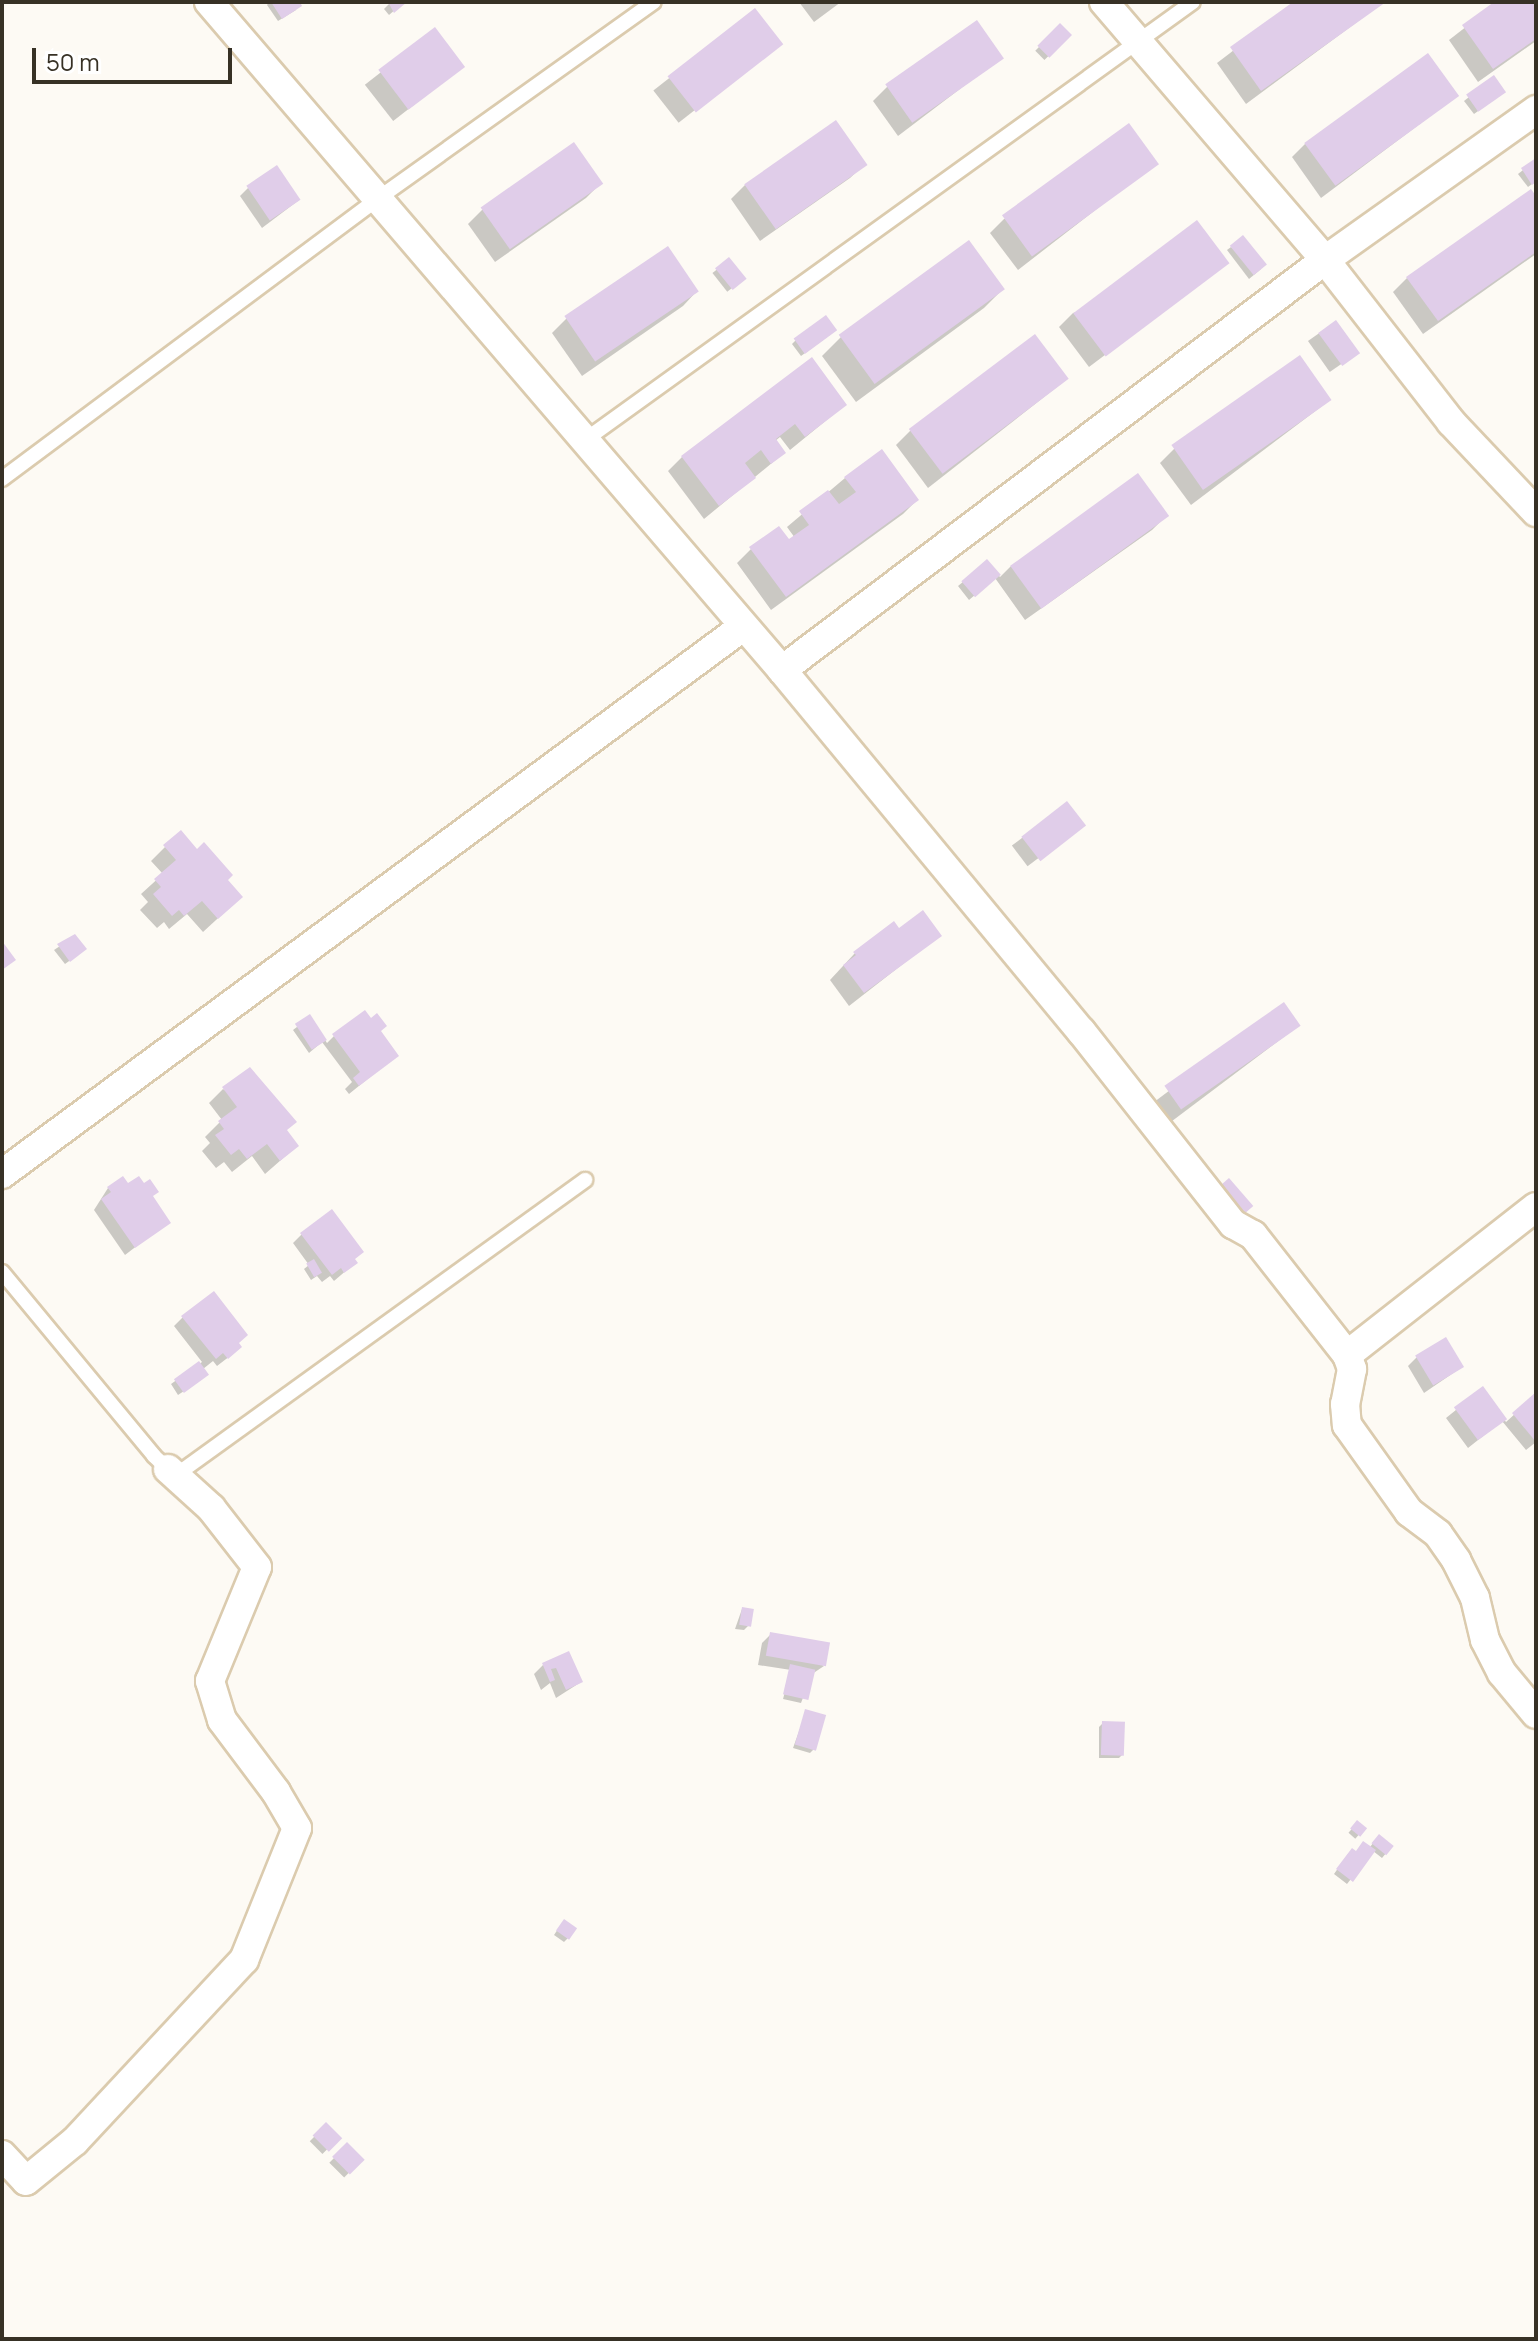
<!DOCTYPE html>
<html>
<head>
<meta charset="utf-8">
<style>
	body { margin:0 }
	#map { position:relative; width:1538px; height:2341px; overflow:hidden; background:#fdfaf4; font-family:Manrope,sans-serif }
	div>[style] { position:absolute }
	.shadow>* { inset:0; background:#0003; transform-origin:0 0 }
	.building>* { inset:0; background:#e0cde9; transform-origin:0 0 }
	.roads { filter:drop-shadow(2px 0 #dbcbae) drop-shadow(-2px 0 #dbcbae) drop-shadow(0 2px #dbcbae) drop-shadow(0 -2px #dbcbae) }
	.lane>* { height:14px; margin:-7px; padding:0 7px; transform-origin:7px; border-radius:7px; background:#fff }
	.street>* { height:28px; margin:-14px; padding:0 14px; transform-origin:14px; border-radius:14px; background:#fff }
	span { translate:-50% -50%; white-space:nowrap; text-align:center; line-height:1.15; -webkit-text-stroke:6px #fff; paint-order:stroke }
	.frame { position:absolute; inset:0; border:4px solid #373125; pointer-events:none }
	.scale { position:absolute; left:32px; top:48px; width:200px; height:36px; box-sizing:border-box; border:4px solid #373125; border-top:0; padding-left:10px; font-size:24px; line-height:28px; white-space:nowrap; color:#373125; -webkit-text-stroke:6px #fff; paint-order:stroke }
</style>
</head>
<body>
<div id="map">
	<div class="shadow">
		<i style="clip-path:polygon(269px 2px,297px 2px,296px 10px,278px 21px,267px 5px)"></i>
		<i style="clip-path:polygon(391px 2px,403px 3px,389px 15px,384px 9px)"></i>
		<i style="clip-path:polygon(799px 2px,841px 2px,814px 22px)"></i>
		<i style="clip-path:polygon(1297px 2px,1384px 2px,1246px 104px,1217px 63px)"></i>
		<i style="clip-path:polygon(1498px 2px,1536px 2px,1536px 41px,1478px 82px,1449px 40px)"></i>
		<i style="left:755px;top:11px;width:41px;height:129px;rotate:52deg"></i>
		<i style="left:1060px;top:26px;width:13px;height:35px;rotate:45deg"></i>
		<i style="left:435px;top:30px;width:46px;height:89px;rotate:52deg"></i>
		<i style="clip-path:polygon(1002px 57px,898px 136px,873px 101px,887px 87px)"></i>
		<i style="clip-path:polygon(1493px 78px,1499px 96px,1474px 114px,1464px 101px)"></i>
		<i style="clip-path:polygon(1457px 96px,1321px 198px,1292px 157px,1306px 143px)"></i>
		<i style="clip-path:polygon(1536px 160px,1536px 181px,1528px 187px,1518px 174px)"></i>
		<i style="clip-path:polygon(1156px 163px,1018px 270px,990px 233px,1004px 219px)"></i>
		<i style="clip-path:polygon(865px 164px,850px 178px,760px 241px,731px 199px,745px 185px)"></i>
		<i style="clip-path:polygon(600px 184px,586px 198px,495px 262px,468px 224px,482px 210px)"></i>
		<i style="clip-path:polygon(249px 187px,299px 200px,262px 228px,240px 196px)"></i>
		<i style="clip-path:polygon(1536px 200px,1536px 254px,1423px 334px,1393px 292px,1407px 278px)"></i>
		<i style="clip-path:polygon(969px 243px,1003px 289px,984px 308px,856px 402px,822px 356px,841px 337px)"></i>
		<i style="clip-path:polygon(1231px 247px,1261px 269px,1249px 279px,1227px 250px)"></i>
		<i style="clip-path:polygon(667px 249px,697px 291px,683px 306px,582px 376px,552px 333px,566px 319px)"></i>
		<i style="left:729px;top:260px;width:24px;height:21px;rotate:52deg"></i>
		<i style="clip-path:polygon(1227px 263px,1089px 367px,1059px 327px,1073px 313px)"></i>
		<i style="left:1335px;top:322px;width:38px;height:33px;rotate:55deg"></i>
		<i style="clip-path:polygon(831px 334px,801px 356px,792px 344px,796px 340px)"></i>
		<i style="clip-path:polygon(1067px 379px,928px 488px,896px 445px,910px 431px)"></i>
		<i style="clip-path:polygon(1330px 400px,1191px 505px,1160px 463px,1174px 449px)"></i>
		<i style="clip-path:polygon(845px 405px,790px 450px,780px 437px,775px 441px,784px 453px,704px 519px,668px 471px,682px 457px)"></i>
		<i style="clip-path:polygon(845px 478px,917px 500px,903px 514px,771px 610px,737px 563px,751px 549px,795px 538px,787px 527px)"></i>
		<i style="clip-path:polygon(1166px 516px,1152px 530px,1025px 620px,995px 578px,969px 600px,958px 586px,987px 562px,1000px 577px,1011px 566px)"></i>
		<i style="left:1067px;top:804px;width:26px;height:69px;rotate:53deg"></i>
		<i style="clip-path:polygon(165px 847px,196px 852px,241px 897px,203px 932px,187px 914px,169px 929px,164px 922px,157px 928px,140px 910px,148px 902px,141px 894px,163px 874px,151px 861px)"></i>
		<i style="clip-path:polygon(898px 930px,940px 935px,849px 1006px,830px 980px,855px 953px)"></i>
		<i style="clip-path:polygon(75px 936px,80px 953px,65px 964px,54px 950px)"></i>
		<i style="left:1283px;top:1005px;width:26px;height:163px;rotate:53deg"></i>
		<i style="clip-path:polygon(310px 1017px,327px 1043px,334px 1036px,379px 1032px,396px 1056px,349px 1094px,345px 1089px,352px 1082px,322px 1042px,309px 1053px,293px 1030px)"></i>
		<i style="clip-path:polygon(223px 1089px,285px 1131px,297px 1146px,265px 1174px,252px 1156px,232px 1172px,224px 1162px,216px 1168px,202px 1151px,210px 1143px,205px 1137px,222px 1120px,209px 1103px)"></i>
		<i style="clip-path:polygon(128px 1186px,151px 1197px,168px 1222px,125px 1255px,94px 1210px,108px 1188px)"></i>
		<i style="clip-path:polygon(302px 1234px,353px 1260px,355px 1263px,334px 1281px,330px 1276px,322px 1282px,317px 1276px,311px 1280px,304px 1269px,309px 1265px,293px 1243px)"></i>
		<i style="clip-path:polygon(183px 1317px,237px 1343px,230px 1356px,217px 1366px,213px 1361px,203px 1369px,202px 1379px,178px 1395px,171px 1384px,202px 1362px,174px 1326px)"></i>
		<i style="clip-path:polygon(1417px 1357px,1462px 1367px,1424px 1393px,1408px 1366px)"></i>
		<i style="clip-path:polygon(1482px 1389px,1506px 1422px,1536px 1395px,1536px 1442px,1526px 1450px,1502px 1421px,1468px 1448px,1446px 1418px)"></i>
		<i style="clip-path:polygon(742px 1609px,748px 1626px,744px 1630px,735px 1629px)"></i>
		<i style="clip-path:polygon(771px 1634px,824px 1666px,812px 1674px,801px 1703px,783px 1699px,791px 1670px,758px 1665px,762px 1643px)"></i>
		<i style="clip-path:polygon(568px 1653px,581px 1682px,556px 1698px,550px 1683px,541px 1690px,534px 1674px,543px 1665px)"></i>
		<i style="clip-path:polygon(806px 1712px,814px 1749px,810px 1753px,793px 1748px)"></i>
		<i style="clip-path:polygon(1103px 1723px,1123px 1754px,1119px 1758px,1099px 1758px,1099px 1727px)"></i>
		<i style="left:1357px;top:1823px;width:9px;height:13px;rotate:41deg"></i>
		<i style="clip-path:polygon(1375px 1841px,1392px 1846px,1382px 1858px,1373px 1851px,1347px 1884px,1334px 1874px,1348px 1854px,1369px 1848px)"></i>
		<i style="clip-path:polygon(560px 1926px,568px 1938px,564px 1942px,554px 1935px)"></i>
		<i style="left:326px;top:2125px;width:18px;height:23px;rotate:45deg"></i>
		<i style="left:347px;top:2145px;width:21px;height:25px;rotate:45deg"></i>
	</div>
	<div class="building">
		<i style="clip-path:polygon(271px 2px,300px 2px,302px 6px,282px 19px)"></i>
		<i style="clip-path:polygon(388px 2px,407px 2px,394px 13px)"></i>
		<i style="clip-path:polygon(1293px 2px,1386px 2px,1261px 91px,1230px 47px)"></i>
		<i style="clip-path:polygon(1494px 2px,1536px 2px,1536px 39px,1493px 69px,1462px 25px)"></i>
		<i style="left:755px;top:8px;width:46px;height:111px;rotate:52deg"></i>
		<i style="left:977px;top:20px;width:47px;height:112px;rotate:55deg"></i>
		<i style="left:1060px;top:23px;width:17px;height:32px;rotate:45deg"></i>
		<i style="left:435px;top:27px;width:50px;height:71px;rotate:53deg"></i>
		<i style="left:1428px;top:53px;width:53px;height:153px;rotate:54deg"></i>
		<i style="left:1494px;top:75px;width:21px;height:34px;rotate:55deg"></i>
		<i style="left:836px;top:120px;width:55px;height:112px;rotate:55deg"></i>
		<i style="left:1129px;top:123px;width:51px;height:157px;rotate:54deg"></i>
		<i style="left:574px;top:142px;width:51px;height:114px;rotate:55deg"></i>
		<i style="clip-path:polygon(1536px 158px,1536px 182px,1532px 185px,1521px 168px)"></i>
		<i style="left:277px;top:165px;width:42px;height:37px;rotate:56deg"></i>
		<i style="clip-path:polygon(1531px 189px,1536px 196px,1536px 252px,1438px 321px,1406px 277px)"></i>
		<i style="left:1197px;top:220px;width:54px;height:155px;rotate:53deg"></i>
		<i style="left:1243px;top:235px;width:38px;height:17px;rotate:51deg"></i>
		<i style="left:969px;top:240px;width:61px;height:161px;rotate:54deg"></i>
		<i style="left:668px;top:246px;width:55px;height:125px;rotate:56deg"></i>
		<i style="left:729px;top:257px;width:28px;height:18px;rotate:51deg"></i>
		<i style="left:826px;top:315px;width:19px;height:40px;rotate:54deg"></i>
		<i style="left:1336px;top:320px;width:41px;height:22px;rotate:54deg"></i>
		<i style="left:1035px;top:334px;width:56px;height:158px;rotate:53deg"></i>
		<i style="left:1300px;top:355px;width:55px;height:157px;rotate:55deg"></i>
		<i style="clip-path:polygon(812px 357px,847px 405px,805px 437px,795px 424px,776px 439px,786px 453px,771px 464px,761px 450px,745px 463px,756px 478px,719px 506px,681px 456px)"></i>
		<i style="clip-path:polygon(882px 449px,919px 500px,786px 597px,749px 547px,779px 526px,789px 539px,809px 525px,799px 511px,828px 490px,839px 504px,856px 492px,844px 477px)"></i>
		<i style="left:1138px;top:473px;width:53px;height:158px;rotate:54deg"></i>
		<i style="left:987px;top:559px;width:21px;height:34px;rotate:49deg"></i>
		<i style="left:1067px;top:801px;width:31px;height:58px;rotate:52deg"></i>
		<i style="clip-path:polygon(181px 830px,197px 849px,204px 842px,233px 875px,228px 880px,243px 897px,218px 919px,202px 901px,184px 916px,179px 910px,172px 916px,153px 894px,161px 887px,154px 879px,176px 860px,163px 845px)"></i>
		<i style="clip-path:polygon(923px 910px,942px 936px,864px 993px,843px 965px,856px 955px,853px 952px,894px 921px,899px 928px)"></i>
		<i style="clip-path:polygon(75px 934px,87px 949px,70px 962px,57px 944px)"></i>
		<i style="clip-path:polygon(2px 941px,16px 960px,2px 970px)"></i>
		<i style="left:1284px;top:1002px;width:29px;height:146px;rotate:55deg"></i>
		<i style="clip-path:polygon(365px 1010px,371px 1018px,377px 1013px,387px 1026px,381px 1031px,399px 1056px,359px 1086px,353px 1078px,360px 1072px,332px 1034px)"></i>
		<i style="left:310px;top:1014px;width:31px;height:18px;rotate:57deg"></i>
		<i style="clip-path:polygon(250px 1067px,297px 1122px,287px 1130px,299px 1146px,280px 1161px,267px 1144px,247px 1159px,239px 1149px,231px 1155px,215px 1135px,224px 1129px,218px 1121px,237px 1107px,222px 1087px)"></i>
		<i style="clip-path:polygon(123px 1176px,128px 1183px,139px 1176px,144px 1183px,150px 1179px,159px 1192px,153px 1196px,171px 1223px,135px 1248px,101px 1199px,111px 1192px,107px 1187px)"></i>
		<i style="left:1229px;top:1178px;width:37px;height:19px;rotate:49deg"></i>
		<i style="clip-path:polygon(332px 1209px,364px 1252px,355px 1259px,358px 1263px,344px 1273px,341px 1268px,332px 1275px,300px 1233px)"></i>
		<i style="left:314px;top:1259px;width:16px;height:9px;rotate:60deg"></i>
		<i style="clip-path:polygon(214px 1291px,248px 1335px,239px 1343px,242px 1347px,228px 1359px,223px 1353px,216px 1359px,181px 1316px)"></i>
		<i style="left:1446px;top:1337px;width:35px;height:36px;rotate:59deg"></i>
		<i style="left:199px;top:1361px;width:17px;height:31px;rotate:54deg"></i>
		<i style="left:1483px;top:1386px;width:41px;height:36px;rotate:54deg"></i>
		<i style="clip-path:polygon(1536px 1392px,1536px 1442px,1512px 1413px)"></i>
		<i style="left:742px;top:1607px;width:12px;height:18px;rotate:9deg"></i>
		<i style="left:770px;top:1632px;width:61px;height:24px;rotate:10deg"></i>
		<i style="clip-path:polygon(569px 1651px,583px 1682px,566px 1690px,556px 1668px,551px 1669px,555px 1680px,550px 1682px,542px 1663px)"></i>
		<i style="left:790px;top:1664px;width:26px;height:31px;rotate:13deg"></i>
		<i style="left:805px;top:1709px;width:22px;height:37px;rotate:16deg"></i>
		<i style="left:1102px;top:1721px;width:23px;height:34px;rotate:2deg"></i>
		<i style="left:1357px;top:1820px;width:13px;height:11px;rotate:39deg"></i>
		<i style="left:1379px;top:1834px;width:19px;height:12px;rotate:39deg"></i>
		<i style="clip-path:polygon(1363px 1841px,1376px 1850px,1353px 1882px,1336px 1869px,1352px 1848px,1356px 1851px)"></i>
		<i style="left:564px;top:1919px;width:16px;height:14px;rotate:35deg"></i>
		<i style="left:326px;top:2122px;width:23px;height:19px;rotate:45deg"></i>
		<i style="left:347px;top:2142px;width:25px;height:21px;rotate:45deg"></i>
	</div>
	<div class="roads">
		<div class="lane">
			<i style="left:585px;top:440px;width:749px;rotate:-35.77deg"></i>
			<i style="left:2px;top:479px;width:467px;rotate:-36.7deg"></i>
			<i style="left:376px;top:200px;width:341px;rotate:-35.5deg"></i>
			<i style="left:2px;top:1272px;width:239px;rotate:50.4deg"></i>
			<i style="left:154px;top:1456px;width:19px;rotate:43deg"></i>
			<i style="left:168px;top:1469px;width:15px;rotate:4deg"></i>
			<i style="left:183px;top:1470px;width:496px;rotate:-35.8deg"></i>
		</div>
		<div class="street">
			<i style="left:209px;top:2px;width:880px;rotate:49.38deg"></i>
			<i style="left:782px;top:670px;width:469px;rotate:50.4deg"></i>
			<i style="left:1081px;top:1031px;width:246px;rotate:51.8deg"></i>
			<i style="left:1233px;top:1224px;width:23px;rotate:29deg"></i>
			<i style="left:1253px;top:1235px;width:152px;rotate:51.9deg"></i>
			<i style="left:1347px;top:1355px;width:240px;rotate:-38.1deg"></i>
			<i style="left:1104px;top:2px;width:340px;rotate:49.4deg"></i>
			<i style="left:1325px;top:260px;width:205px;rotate:52.1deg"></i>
			<i style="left:1451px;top:422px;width:124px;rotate:46.6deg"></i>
			<i style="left:782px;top:670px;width:680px;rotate:-37.06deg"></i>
			<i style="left:1325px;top:260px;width:259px;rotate:-35.4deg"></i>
			<i style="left:2px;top:1174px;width:922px;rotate:-36.45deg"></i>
			<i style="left:1347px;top:1355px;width:15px;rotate:70deg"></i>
			<i style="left:1352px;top:1369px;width:36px;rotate:101deg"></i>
			<i style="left:1345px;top:1404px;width:21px;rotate:85deg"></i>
			<i style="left:1347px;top:1425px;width:107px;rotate:54.5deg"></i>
			<i style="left:1409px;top:1512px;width:36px;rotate:37deg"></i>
			<i style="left:1438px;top:1534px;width:32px;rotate:55deg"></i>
			<i style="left:1456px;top:1560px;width:42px;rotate:63.4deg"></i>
			<i style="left:1475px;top:1598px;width:43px;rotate:76.6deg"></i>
			<i style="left:1485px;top:1640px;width:37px;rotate:63deg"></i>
			<i style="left:1502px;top:1673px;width:53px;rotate:50.3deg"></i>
			<i style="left:2px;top:2155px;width:35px;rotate:47deg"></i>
			<i style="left:26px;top:2181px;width:63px;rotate:-39.2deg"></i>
			<i style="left:75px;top:2141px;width:248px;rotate:-47deg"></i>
			<i style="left:244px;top:1960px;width:142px;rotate:-68.1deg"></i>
			<i style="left:297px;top:1828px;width:42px;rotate:-120.3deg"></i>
			<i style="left:276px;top:1792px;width:90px;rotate:-126.9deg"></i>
			<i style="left:222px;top:1720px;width:41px;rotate:-107.1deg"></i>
			<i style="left:210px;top:1681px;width:123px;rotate:-67.6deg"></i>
			<i style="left:257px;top:1567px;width:75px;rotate:-127.9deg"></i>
			<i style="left:211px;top:1508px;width:58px;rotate:-137.8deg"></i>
		</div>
	</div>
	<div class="frame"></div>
	<div class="scale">50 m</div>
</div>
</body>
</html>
